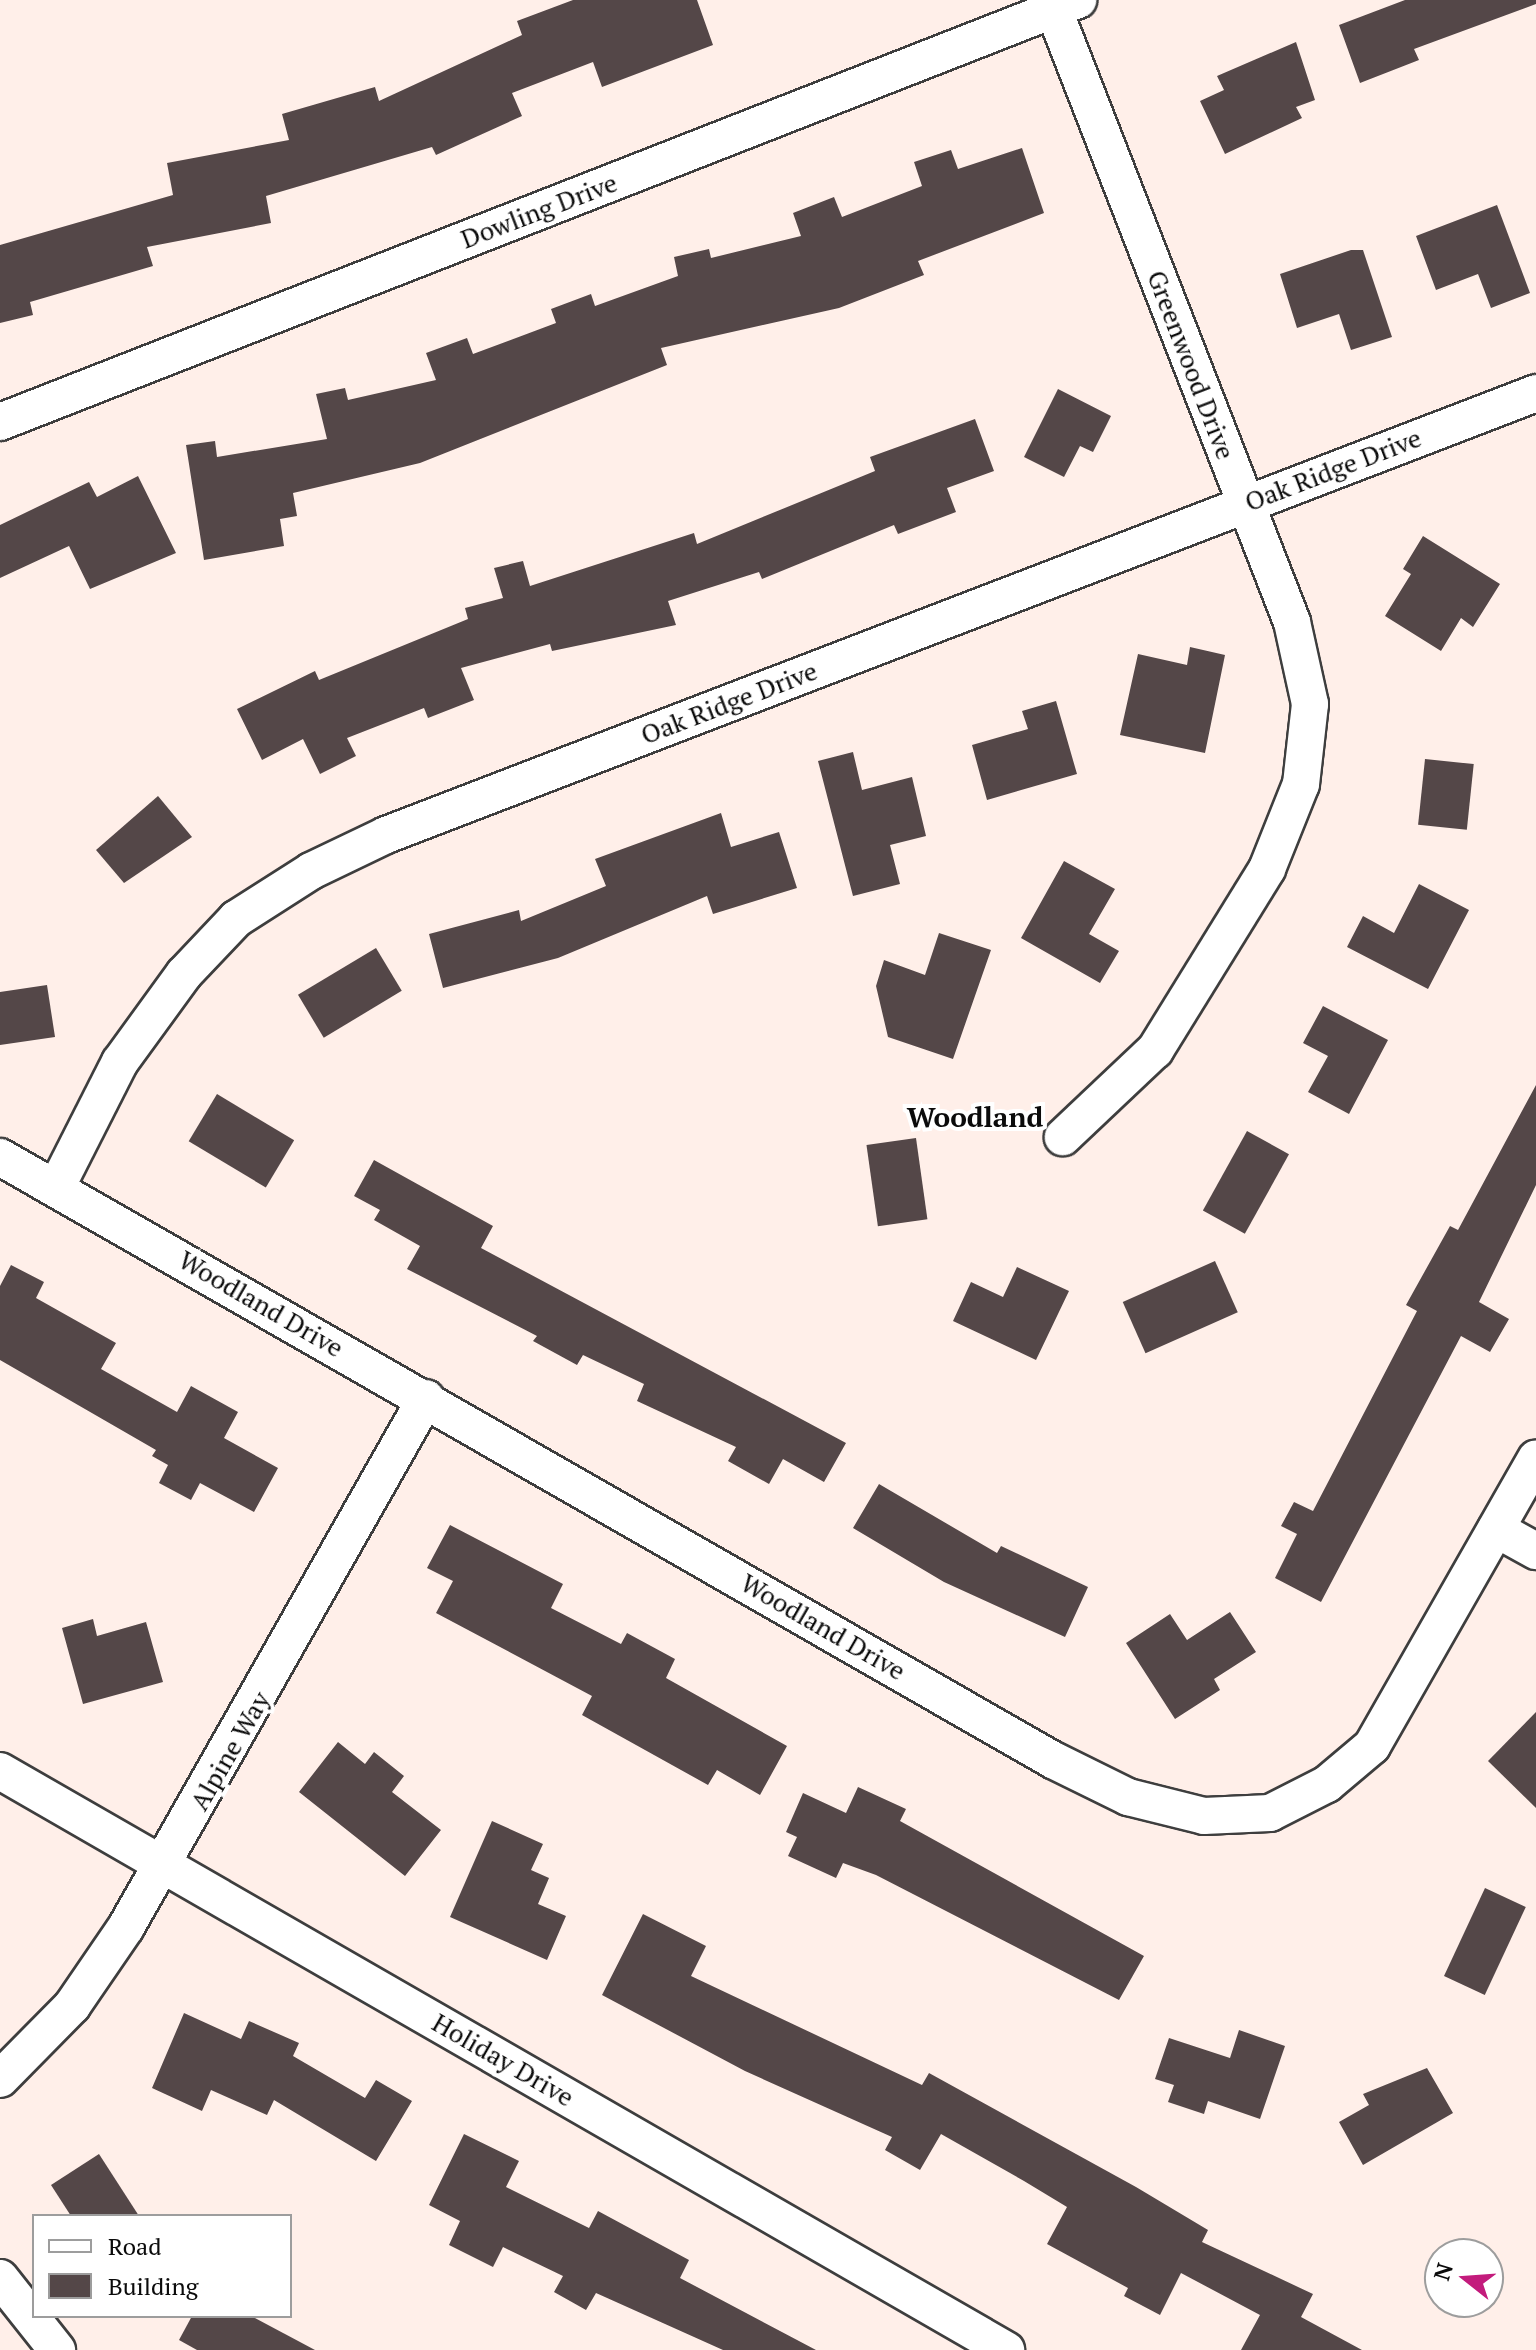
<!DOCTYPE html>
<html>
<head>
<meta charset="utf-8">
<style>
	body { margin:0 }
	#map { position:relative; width:1536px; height:2350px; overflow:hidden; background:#ffefe9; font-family:"PT Serif",serif }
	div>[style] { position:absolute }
	.building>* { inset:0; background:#544748; transform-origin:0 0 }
	.roads { filter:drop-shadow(2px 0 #3e3e3e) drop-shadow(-2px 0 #3e3e3e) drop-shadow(0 2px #3e3e3e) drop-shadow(0 -2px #3e3e3e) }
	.minor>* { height:36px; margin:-18px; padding:0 18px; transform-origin:18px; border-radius:18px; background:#fff }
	span { translate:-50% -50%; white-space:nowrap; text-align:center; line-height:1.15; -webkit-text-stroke:8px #fff; paint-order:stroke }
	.street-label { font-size:26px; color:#0b0b0b }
	.neighbourhood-label { font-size:28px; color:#0b0b0b; font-weight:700 }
	.legend { position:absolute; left:32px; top:2214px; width:260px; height:104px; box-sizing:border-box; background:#fff; border:2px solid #9d9d9d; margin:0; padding:10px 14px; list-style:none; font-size:24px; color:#0b0b0b }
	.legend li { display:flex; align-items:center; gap:16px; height:40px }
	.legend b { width:40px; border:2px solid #9d9d9d }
	.north { position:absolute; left:1424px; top:2238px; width:80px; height:80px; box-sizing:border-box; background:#fff; border:2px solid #9d9d9d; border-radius:50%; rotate:287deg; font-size:22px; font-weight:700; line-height:32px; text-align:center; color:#0b0b0b }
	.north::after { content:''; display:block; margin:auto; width:28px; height:36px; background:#c31b7c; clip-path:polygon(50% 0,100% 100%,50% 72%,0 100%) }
</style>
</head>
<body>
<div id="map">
	<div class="building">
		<i style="clip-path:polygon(573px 0,697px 0,713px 45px,602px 87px,593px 62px,512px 93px,522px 116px,436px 155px,432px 147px,266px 196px,271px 223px,147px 247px,153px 266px,30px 302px,33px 315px,0 323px,0 245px,173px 195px,167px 163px,289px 140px,282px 114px,375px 87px,379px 101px,522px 35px,517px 21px)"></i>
		<i style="clip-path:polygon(1405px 0,1536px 0,1536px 4px,1414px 49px,1419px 60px,1360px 83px,1339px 25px)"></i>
		<i style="clip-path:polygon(1296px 42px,1315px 100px,1296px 107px,1302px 118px,1225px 154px,1200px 101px,1224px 90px,1217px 76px)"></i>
		<i style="clip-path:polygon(1022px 148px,1044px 213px,918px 261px,924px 275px,839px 308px,661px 348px,667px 365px,420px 463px,293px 493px,297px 516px,280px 519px,284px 546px,204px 560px,186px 445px,215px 441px,217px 457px,327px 439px,316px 394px,345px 388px,348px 400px,436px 380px,426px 353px,467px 338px,473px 354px,556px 323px,551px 309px,591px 294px,595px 306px,678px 276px,674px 257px,709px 249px,711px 258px,801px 236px,793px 213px,834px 197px,842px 217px,922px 186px,914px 162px,951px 150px,958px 169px)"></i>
		<i style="clip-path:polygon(1497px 205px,1530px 293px,1491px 308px,1478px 274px,1436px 290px,1416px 236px)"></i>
		<i style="clip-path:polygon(1351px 250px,1363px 250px,1392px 337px,1351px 350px,1339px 314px,1297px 328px,1280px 274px)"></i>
		<i style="clip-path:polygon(1058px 389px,1111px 416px,1093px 452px,1080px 446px,1064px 477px,1024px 457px)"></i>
		<i style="clip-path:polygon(975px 419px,994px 471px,947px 488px,956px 512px,898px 534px,894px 525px,762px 579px,759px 572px,668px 601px,676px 625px,552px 651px,550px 644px,461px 668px,474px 700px,428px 718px,424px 708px,347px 738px,356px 756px,320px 774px,303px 739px,262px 760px,237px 709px,315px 671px,319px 680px,468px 619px,465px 608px,503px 598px,494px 568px,523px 561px,530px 586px,694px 533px,697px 544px,875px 471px,870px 457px)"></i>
		<i style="clip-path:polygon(138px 476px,176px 553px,90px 589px,69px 546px,0 578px,0 525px,89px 482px,97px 497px)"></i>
		<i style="clip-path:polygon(1423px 536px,1500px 584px,1473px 627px,1461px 618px,1441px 651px,1385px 616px,1411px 574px,1403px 569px)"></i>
		<i style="clip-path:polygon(1190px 647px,1225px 655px,1205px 753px,1120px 735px,1138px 654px,1187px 665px)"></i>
		<i style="clip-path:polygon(1056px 701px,1077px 774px,987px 800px,972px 745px,1028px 729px,1022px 711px)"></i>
		<i style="clip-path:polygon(853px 752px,862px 790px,912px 777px,926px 836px,890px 845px,900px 884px,853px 896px,818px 761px)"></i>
		<i style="left:1425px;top:759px;width:49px;height:66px;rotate:6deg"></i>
		<i style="clip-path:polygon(158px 796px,192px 837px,124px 883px,96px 850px)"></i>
		<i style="clip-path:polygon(721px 813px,731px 847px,779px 832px,797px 888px,713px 914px,707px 896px,558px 958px,443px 988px,429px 934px,519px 910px,521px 921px,606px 886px,595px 859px)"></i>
		<i style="clip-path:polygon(1064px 861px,1115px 889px,1089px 934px,1119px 951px,1100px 983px,1021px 938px)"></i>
		<i style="clip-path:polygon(1419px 884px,1469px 910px,1428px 989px,1347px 947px,1363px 916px,1394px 933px)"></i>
		<i style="clip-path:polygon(939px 933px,991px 950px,953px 1059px,888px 1037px,876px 986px,884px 960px,925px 975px)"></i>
		<i style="left:376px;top:948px;width:50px;height:91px;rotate:59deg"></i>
		<i style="clip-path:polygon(47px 985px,55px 1037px,0 1045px,0 992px)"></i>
		<i style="clip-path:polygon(1323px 1006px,1388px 1040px,1349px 1114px,1308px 1092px,1328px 1056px,1303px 1043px)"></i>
		<i style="clip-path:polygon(1536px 1085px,1536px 1185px,1479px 1302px,1509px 1319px,1490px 1352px,1461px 1336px,1321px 1602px,1275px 1578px,1297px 1534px,1281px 1526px,1294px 1502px,1313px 1511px,1417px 1311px,1406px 1305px,1450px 1226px,1458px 1230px)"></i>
		<i style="left:217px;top:1094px;width:90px;height:55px;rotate:31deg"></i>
		<i style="left:1247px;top:1131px;width:48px;height:91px;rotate:29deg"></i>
		<i style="left:916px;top:1138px;width:82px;height:50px;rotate:82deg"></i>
		<i style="clip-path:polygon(374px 1160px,493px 1226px,481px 1248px,846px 1443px,824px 1482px,783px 1459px,769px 1484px,728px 1461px,736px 1447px,637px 1401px,644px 1384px,583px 1355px,577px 1365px,533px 1341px,537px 1336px,407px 1269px,420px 1246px,374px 1220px,380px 1210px,354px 1196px)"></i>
		<i style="left:1215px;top:1261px;width:56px;height:101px;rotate:66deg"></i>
		<i style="clip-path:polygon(11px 1265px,44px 1282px,36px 1298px,116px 1343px,101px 1369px,177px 1412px,191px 1386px,238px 1412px,224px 1438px,278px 1468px,254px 1512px,200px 1483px,191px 1500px,159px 1483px,168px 1465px,152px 1456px,156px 1450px,0 1360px,0 1286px)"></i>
		<i style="clip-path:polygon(1017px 1267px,1069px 1291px,1036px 1360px,953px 1321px,971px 1282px,1003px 1297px)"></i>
		<i style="clip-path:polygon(879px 1484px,997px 1553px,1001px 1546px,1088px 1587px,1065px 1637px,944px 1582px,853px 1528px)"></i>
		<i style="clip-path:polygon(450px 1525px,563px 1584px,551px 1608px,621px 1644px,627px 1633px,675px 1659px,666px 1678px,787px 1746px,760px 1795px,717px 1770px,708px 1785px,582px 1715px,592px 1696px,436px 1613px,453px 1581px,427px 1568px)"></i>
		<i style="clip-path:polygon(1230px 1612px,1256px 1652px,1214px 1679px,1220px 1690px,1175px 1719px,1126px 1643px,1170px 1614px,1187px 1640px)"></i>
		<i style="clip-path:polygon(93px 1619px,97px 1636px,146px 1622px,163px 1682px,83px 1704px,62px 1628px)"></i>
		<i style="clip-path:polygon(1536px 1712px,1536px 1808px,1488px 1761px)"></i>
		<i style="clip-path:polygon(338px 1742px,365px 1764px,374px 1752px,404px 1776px,392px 1792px,441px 1830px,405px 1876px,299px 1792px)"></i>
		<i style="clip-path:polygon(858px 1787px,906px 1809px,900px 1821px,1144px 1956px,1119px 2000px,876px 1875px,843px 1863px,836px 1878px,788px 1856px,797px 1837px,786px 1832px,803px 1793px,846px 1813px)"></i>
		<i style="clip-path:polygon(492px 1821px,543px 1844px,531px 1870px,549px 1878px,538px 1904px,566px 1916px,547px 1960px,450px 1917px)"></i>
		<i style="left:1485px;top:1888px;width:45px;height:97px;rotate:25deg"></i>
		<i style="clip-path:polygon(643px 1914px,706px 1946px,691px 1976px,922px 2085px,929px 2073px,1136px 2187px,1208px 2230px,1202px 2242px,1313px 2294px,1301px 2317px,1362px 2350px,1241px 2350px,1260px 2315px,1181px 2273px,1160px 2315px,1124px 2296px,1128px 2288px,1047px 2244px,1067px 2207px,1024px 2181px,941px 2134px,920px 2170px,885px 2150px,892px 2137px,745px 2071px,602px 1995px)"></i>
		<i style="clip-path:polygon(184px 2013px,241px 2039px,249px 2021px,299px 2043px,293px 2056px,365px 2098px,376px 2080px,412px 2101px,376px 2161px,274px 2100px,267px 2115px,211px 2090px,202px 2111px,152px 2088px)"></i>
		<i style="clip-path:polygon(1239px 2030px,1285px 2046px,1260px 2119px,1208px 2101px,1204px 2114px,1168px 2102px,1174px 2085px,1155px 2079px,1169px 2038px,1230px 2058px)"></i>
		<i style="clip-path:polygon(1427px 2068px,1453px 2113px,1363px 2165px,1339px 2122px,1369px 2105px,1363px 2094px)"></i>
		<i style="clip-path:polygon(464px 2134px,519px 2161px,506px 2187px,589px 2228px,598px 2211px,689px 2260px,680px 2278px,816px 2350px,723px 2350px,596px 2293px,586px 2310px,554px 2292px,563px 2276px,503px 2247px,493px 2267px,449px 2245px,460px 2221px,429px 2205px)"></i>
		<i style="clip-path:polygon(99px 2154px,139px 2216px,71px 2216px,51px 2185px)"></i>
		<i style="clip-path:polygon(192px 2316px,251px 2316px,315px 2350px,197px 2350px,179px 2340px)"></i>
	</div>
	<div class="roads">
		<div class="minor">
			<i style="left:1050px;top:0;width:667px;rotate:68.74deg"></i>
			<i style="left:1292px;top:622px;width:84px;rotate:77.6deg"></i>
			<i style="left:1310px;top:704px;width:81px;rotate:96.4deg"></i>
			<i style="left:1301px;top:784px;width:92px;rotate:111.8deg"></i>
			<i style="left:1267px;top:869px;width:213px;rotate:121.7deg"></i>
			<i style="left:1155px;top:1050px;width:127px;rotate:136.6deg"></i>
			<i style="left:0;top:422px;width:1158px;rotate:-21.38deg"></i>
			<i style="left:0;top:1157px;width:1213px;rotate:29.8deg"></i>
			<i style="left:1053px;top:1760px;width:84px;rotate:26.3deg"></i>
			<i style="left:1128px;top:1797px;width:78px;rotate:14deg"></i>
			<i style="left:1204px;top:1816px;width:66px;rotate:-2.6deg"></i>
			<i style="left:1270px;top:1813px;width:64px;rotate:-27deg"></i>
			<i style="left:1327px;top:1784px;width:59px;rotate:-40.2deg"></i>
			<i style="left:1372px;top:1746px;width:331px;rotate:-60.3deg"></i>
			<i style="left:56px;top:1188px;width:141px;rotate:-63.1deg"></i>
			<i style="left:120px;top:1062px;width:109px;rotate:-54deg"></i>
			<i style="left:184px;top:974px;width:76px;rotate:-46.6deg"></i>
			<i style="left:236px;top:919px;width:89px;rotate:-32.6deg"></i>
			<i style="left:311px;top:871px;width:83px;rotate:-25.6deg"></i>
			<i style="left:386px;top:835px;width:1232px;rotate:-21.02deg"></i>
			<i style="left:1496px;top:1529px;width:46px;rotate:28.8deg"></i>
			<i style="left:0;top:1771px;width:1161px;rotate:29.92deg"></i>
			<i style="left:0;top:2079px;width:103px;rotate:-45.4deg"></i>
			<i style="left:72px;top:2006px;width:96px;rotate:-55.6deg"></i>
			<i style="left:126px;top:1927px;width:608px;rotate:-60.44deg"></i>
			<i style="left:0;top:2278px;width:92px;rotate:51.6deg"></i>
		</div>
	</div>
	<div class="street-label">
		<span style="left:539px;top:211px;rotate:-21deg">Dowling Drive</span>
		<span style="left:1191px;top:365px;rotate:69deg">Greenwood Drive</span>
		<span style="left:1333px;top:470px;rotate:-21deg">Oak Ridge Drive</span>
		<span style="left:729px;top:703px;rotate:-21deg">Oak Ridge Drive</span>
		<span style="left:261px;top:1304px;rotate:30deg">Woodland Drive</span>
		<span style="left:823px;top:1627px;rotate:30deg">Woodland Drive</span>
		<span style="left:230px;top:1751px;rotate:-60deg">Alpine Way</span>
		<span style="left:503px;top:2060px;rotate:30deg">Holiday Drive</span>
	</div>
	<div class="neighbourhood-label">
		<span style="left:975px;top:1117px">Woodland</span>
	</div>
	<ul class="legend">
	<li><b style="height:10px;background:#fff"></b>Road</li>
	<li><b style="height:22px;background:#544748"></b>Building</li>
	</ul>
	<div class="north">N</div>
</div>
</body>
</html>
